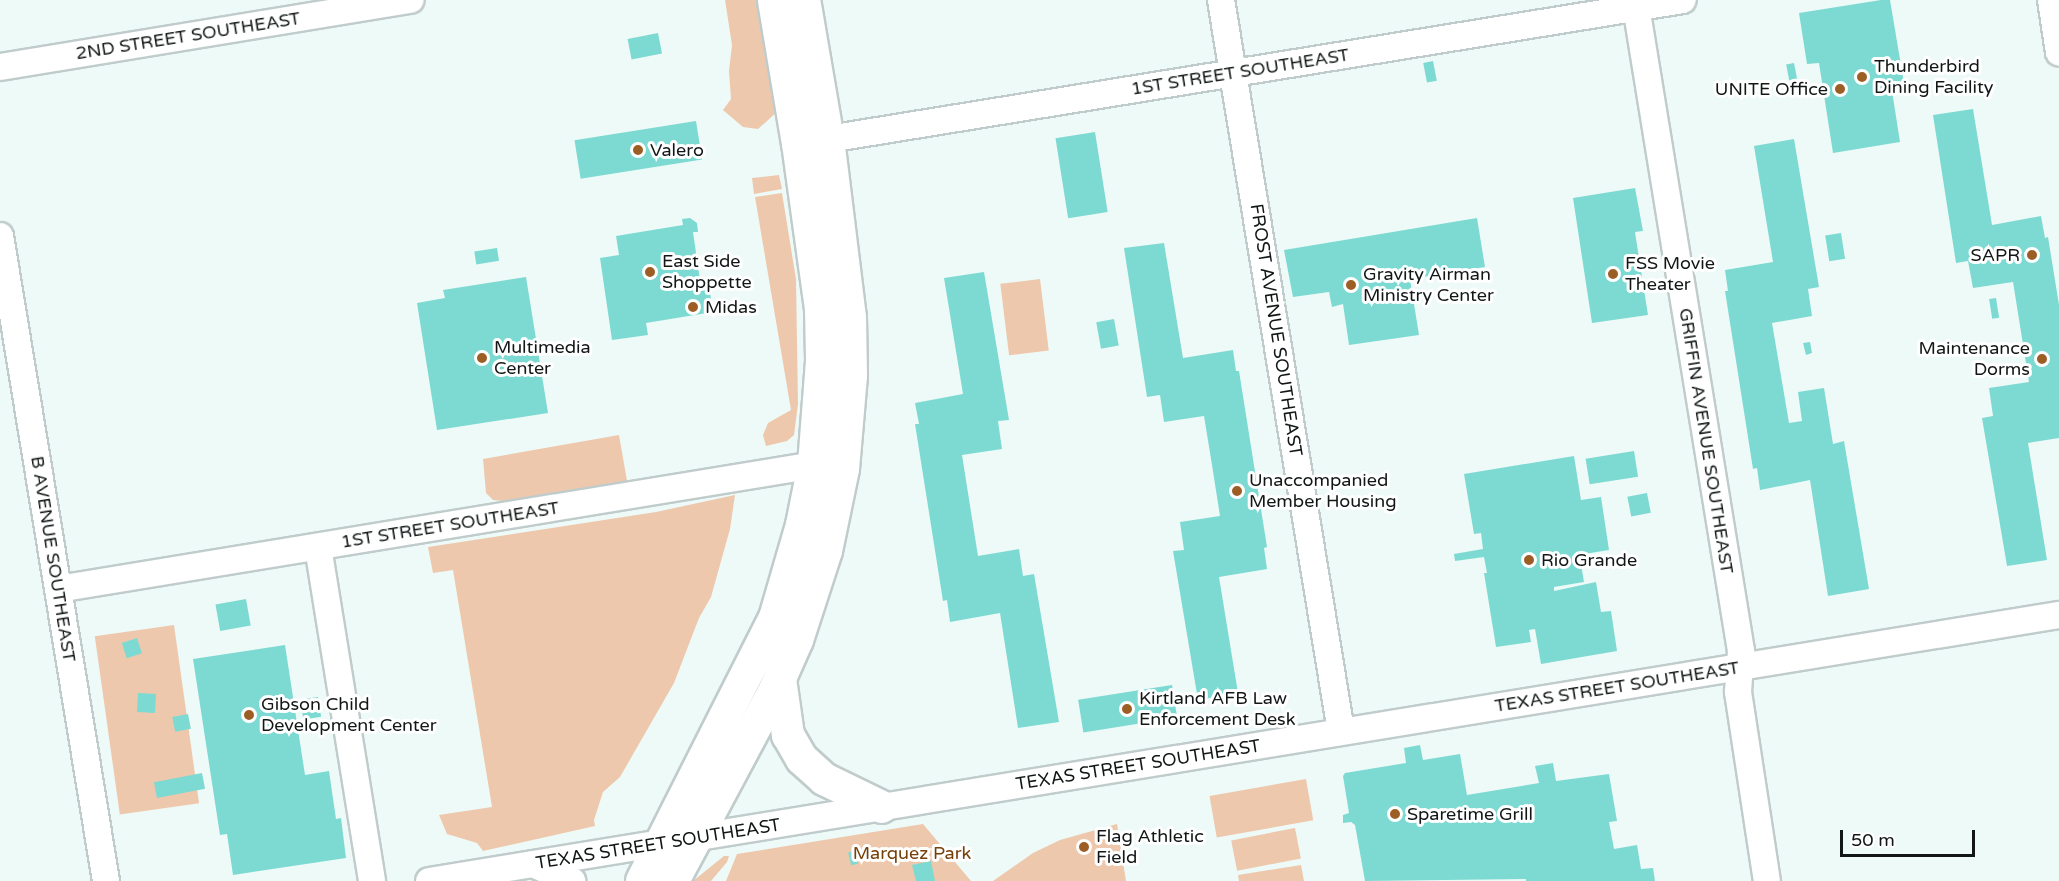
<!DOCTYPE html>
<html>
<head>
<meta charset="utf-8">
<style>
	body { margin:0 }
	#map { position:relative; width:2059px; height:881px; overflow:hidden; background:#eefaf8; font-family:"Varela Round",sans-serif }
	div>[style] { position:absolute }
	.green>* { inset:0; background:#eec8ac; transform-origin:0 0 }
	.building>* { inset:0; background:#7ddad2; transform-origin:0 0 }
	.roads { filter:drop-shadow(2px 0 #c0cccb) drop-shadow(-2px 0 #c0cccb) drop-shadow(0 2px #c0cccb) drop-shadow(0 -2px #c0cccb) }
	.minor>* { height:26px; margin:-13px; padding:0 13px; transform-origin:13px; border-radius:13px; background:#fff }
	.major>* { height:32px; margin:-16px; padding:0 16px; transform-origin:16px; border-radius:16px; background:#fff }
	.dots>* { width:16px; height:16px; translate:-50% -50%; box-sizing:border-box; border:3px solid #fff; border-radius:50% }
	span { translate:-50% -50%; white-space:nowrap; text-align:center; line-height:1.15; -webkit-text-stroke:6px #fff; paint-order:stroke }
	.street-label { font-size:18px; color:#121616 }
	.poi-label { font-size:18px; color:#121616 }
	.left { translate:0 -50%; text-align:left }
	.right { translate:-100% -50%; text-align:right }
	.park-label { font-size:18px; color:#75400a }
	.scale { position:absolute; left:1840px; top:830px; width:135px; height:27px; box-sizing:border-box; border:3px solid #121616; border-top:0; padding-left:8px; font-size:18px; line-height:21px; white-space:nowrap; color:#121616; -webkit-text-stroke:4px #fff; paint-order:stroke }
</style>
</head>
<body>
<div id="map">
	<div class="green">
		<i style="clip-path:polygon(725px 0,759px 0,778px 111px,758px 129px,743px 127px,723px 110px,731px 99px,729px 71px,732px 45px)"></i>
		<i style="clip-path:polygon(779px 175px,782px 189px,754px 194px,752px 178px)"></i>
		<i style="clip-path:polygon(782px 193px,796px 279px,798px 404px,794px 435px,787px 441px,766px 446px,763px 435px,768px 423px,791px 410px,755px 197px)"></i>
		<i style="left:1040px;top:279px;width:72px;height:40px;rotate:83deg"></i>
		<i style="clip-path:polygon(619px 435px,627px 481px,504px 501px,493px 500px,486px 493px,483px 459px)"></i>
		<i style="clip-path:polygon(735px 495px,730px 529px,711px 597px,699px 618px,674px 683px,620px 777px,603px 792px,594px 820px,595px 826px,483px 851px,477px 843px,447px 834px,439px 815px,492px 807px,453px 570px,433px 573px,428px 547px,656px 512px)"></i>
		<i style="left:174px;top:625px;width:180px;height:80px;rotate:82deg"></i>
		<i style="left:1306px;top:779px;width:42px;height:98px;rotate:80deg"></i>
		<i style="clip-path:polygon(923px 824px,971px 881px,726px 881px,737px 854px)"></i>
		<i style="clip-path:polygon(1117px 824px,1126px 881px,993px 881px,1033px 853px,1060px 840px)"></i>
		<i style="left:1295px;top:828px;width:31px;height:65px;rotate:79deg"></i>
		<i style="clip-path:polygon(724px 856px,729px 856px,727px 862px,711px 881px,693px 881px)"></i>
		<i style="clip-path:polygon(1301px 865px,1304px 881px,1239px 881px,1238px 875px)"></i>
	</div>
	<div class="building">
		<i style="clip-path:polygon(1881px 0,1890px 0,1905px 89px,1892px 91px,1900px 142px,1833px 153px,1819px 63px,1807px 64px,1799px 13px)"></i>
		<i style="left:658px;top:33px;width:21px;height:31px;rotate:79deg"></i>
		<i style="left:1433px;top:61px;width:20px;height:10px;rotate:79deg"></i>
		<i style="left:1794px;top:63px;width:16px;height:8px;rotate:79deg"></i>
		<i style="clip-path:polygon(1973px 109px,1992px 225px,2041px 216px,2045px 238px,2048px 237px,2059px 305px,2059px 438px,2028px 443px,2047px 560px,2007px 566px,1982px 418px,1993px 416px,1989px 388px,2029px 382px,2013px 282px,1973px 288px,1968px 261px,1956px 263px,1933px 115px)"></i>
		<i style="left:696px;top:121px;width:39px;height:123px;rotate:81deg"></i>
		<i style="left:1095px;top:132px;width:81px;height:40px;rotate:81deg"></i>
		<i style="clip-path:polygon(1794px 139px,1819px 287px,1808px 289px,1812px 316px,1772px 323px,1789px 423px,1802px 421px,1798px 392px,1824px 388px,1833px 444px,1844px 441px,1869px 589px,1828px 596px,1810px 480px,1760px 490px,1757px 468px,1753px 469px,1725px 291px,1728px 291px,1725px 270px,1773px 262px,1754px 146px)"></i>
		<i style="clip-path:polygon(1635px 188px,1643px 231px,1635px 232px,1648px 315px,1592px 323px,1573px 198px)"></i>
		<i style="clip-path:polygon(690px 218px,697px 223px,698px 232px,693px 232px,701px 287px,709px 286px,713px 312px,646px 323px,648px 335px,612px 340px,600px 258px,619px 255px,616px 236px,683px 225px,682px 219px)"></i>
		<i style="clip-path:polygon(1477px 218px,1485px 267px,1410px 279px,1419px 335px,1349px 345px,1343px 304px,1332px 307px,1329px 292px,1293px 297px,1284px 250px)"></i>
		<i style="left:1841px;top:233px;width:26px;height:16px;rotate:81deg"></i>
		<i style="clip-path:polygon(1164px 243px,1183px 358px,1233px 350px,1236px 371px,1239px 371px,1267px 547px,1264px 548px,1267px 569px,1219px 577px,1238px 693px,1198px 700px,1173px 551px,1184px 550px,1180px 522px,1220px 516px,1212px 465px,1204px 416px,1164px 422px,1160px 395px,1147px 397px,1124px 248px)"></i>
		<i style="left:497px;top:248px;width:13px;height:23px;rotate:81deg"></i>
		<i style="clip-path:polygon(984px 272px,1009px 420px,998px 421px,1002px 449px,962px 455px,978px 556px,1019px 549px,1023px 576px,1034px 574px,1059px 722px,1018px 728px,1000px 613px,950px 622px,947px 600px,943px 601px,915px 424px,919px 424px,915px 403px,963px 394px,944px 278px)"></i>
		<i style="clip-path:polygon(526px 277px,548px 413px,437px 430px,417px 303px,445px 298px,443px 290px)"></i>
		<i style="left:1996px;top:298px;width:20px;height:7px;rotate:81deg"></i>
		<i style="left:1114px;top:319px;width:27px;height:18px;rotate:80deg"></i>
		<i style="clip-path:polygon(1810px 342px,1812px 353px,1806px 355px,1803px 343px)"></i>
		<i style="left:1634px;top:451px;width:26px;height:49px;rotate:81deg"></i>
		<i style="clip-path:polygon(1574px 456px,1581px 500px,1601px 497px,1609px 550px,1572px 556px,1573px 565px,1581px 564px,1584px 582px,1554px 587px,1554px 591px,1596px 582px,1601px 612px,1611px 611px,1617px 651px,1541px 664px,1535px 629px,1529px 630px,1531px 642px,1496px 647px,1484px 573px,1487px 573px,1484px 557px,1455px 561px,1454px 554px,1483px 549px,1481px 533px,1474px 534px,1464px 474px)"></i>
		<i style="left:1647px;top:493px;width:20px;height:20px;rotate:79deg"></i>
		<i style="left:246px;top:599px;width:27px;height:31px;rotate:80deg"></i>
		<i style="left:137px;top:638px;width:16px;height:16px;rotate:72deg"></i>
		<i style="clip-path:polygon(285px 645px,305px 775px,329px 771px,336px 819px,341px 818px,346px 858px,233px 875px,227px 834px,220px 835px,193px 659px)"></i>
		<i style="left:1172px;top:685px;width:33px;height:95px;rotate:81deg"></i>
		<i style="left:138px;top:693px;width:18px;height:19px;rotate:3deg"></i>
		<i style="left:318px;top:697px;width:20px;height:18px;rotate:81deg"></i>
		<i style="left:188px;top:714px;width:15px;height:16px;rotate:79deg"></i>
		<i style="clip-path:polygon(1420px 745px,1423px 760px,1460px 754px,1467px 795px,1539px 783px,1535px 766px,1553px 763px,1556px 781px,1609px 774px,1617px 821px,1609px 822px,1614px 849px,1637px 845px,1641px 869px,1653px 868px,1655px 881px,1526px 881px,1526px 879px,1365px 881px,1355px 825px,1351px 822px,1343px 823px,1343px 815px,1349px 813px,1343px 776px,1345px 773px,1406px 763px,1404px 748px)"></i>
		<i style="left:202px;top:773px;width:16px;height:49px;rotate:79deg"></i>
		<i style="left:855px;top:851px;width:13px;height:7px;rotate:77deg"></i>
		<i style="clip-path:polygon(931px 861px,935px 881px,916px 881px,912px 865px)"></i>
	</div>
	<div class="roads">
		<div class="minor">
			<i style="left:1221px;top:0;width:741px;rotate:80.68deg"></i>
			<i style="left:1635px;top:0;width:660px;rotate:80.75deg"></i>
			<i style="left:1741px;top:651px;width:41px;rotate:94.2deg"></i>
			<i style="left:1738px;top:692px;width:191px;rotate:81.3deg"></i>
			<i style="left:2051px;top:0;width:53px;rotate:81.3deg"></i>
			<i style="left:0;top:67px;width:416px;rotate:-9.3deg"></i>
			<i style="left:810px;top:142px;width:884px;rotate:-9.24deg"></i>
			<i style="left:0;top:236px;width:654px;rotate:80.67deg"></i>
			<i style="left:318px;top:547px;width:338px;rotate:80.8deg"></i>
			<i style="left:58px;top:589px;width:766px;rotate:-9.31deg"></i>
			<i style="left:814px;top:465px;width:16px;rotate:7deg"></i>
			<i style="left:533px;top:864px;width:43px;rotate:23.6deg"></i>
			<i style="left:429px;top:881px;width:1652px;rotate:-9.27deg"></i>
		</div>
		<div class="major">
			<i style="left:780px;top:679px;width:57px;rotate:81.9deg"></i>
			<i style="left:788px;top:735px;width:28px;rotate:60deg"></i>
			<i style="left:802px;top:759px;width:30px;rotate:42deg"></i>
			<i style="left:824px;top:779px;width:64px;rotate:25.8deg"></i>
			<i style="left:642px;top:881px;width:295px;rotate:-63.2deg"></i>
			<i style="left:775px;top:618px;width:97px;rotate:-73.8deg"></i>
			<i style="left:802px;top:525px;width:61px;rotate:-78.7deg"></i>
			<i style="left:814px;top:465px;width:105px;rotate:-85.6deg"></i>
			<i style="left:822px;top:360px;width:51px;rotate:-91.1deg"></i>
			<i style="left:821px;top:309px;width:167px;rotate:-97.9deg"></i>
			<i style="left:798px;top:144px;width:146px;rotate:-99.5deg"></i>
			<i style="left:673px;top:881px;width:214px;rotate:-61.9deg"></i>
			<i style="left:774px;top:692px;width:57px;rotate:-66.1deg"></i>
			<i style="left:797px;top:640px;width:94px;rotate:-72deg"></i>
			<i style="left:826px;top:551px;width:84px;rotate:-78.3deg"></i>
			<i style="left:843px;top:469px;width:94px;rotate:-85.1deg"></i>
			<i style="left:851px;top:375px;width:57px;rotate:-91deg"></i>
			<i style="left:850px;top:318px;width:179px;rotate:-97deg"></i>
			<i style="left:828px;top:140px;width:142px;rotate:-99.7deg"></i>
		</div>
	</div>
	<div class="dots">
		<i style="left:1862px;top:77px;background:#9d5e26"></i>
		<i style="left:1840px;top:89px;background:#9d5e26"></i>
		<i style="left:638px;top:150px;background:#9d5e26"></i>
		<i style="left:2032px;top:255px;background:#9d5e26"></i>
		<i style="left:650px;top:272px;background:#9d5e26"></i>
		<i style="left:1613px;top:274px;background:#9d5e26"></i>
		<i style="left:1351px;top:285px;background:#9d5e26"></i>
		<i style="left:693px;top:307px;background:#9d5e26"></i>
		<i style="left:482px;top:358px;background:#9d5e26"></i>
		<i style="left:2042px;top:359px;background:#9d5e26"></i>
		<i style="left:1237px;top:491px;background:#9d5e26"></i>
		<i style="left:1529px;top:560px;background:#9d5e26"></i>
		<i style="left:1127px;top:709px;background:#9d5e26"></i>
		<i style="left:249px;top:715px;background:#9d5e26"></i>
		<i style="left:1395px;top:814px;background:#9d5e26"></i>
		<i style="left:1084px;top:847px;background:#9d5e26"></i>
	</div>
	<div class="street-label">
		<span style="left:188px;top:36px;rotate:-9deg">2ND STREET SOUTHEAST</span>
		<span style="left:1240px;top:72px;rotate:-9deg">1ST STREET SOUTHEAST</span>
		<span style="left:1276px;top:330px;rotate:81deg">FROST AVENUE SOUTHEAST</span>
		<span style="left:1706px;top:441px;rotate:81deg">GRIFFIN AVENUE SOUTHEAST</span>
		<span style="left:450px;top:525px;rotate:-9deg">1ST STREET SOUTHEAST</span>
		<span style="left:53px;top:559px;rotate:81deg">B AVENUE SOUTHEAST</span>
		<span style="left:1617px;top:687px;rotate:-9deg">TEXAS STREET SOUTHEAST</span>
		<span style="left:1138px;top:765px;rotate:-9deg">TEXAS STREET SOUTHEAST</span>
		<span style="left:658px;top:844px;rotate:-9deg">TEXAS STREET SOUTHEAST</span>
	</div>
	<div class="poi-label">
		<span class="left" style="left:1874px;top:77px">Thunderbird<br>Dining Facility</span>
		<span class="right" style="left:1828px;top:89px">UNITE Office</span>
		<span class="left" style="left:650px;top:150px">Valero</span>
		<span class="right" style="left:2020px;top:255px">SAPR</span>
		<span class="left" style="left:662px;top:272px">East Side<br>Shoppette</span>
		<span class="left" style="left:1625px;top:274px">FSS Movie<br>Theater</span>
		<span class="left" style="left:1363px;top:285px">Gravity Airman<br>Ministry Center</span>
		<span class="left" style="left:705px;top:307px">Midas</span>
		<span class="left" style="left:494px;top:358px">Multimedia<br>Center</span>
		<span class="right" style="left:2030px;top:359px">Maintenance<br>Dorms</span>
		<span class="left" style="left:1249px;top:491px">Unaccompanied<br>Member Housing</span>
		<span class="left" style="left:1541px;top:560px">Rio Grande</span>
		<span class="left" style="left:1139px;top:709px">Kirtland AFB Law<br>Enforcement Desk</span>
		<span class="left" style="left:261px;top:715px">Gibson Child<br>Development Center</span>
		<span class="left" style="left:1407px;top:814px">Sparetime Grill</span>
		<span class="left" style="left:1096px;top:847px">Flag Athletic<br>Field</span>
	</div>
	<div class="park-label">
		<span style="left:912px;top:853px">Marquez Park</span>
	</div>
	<div class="scale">50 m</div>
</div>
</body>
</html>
